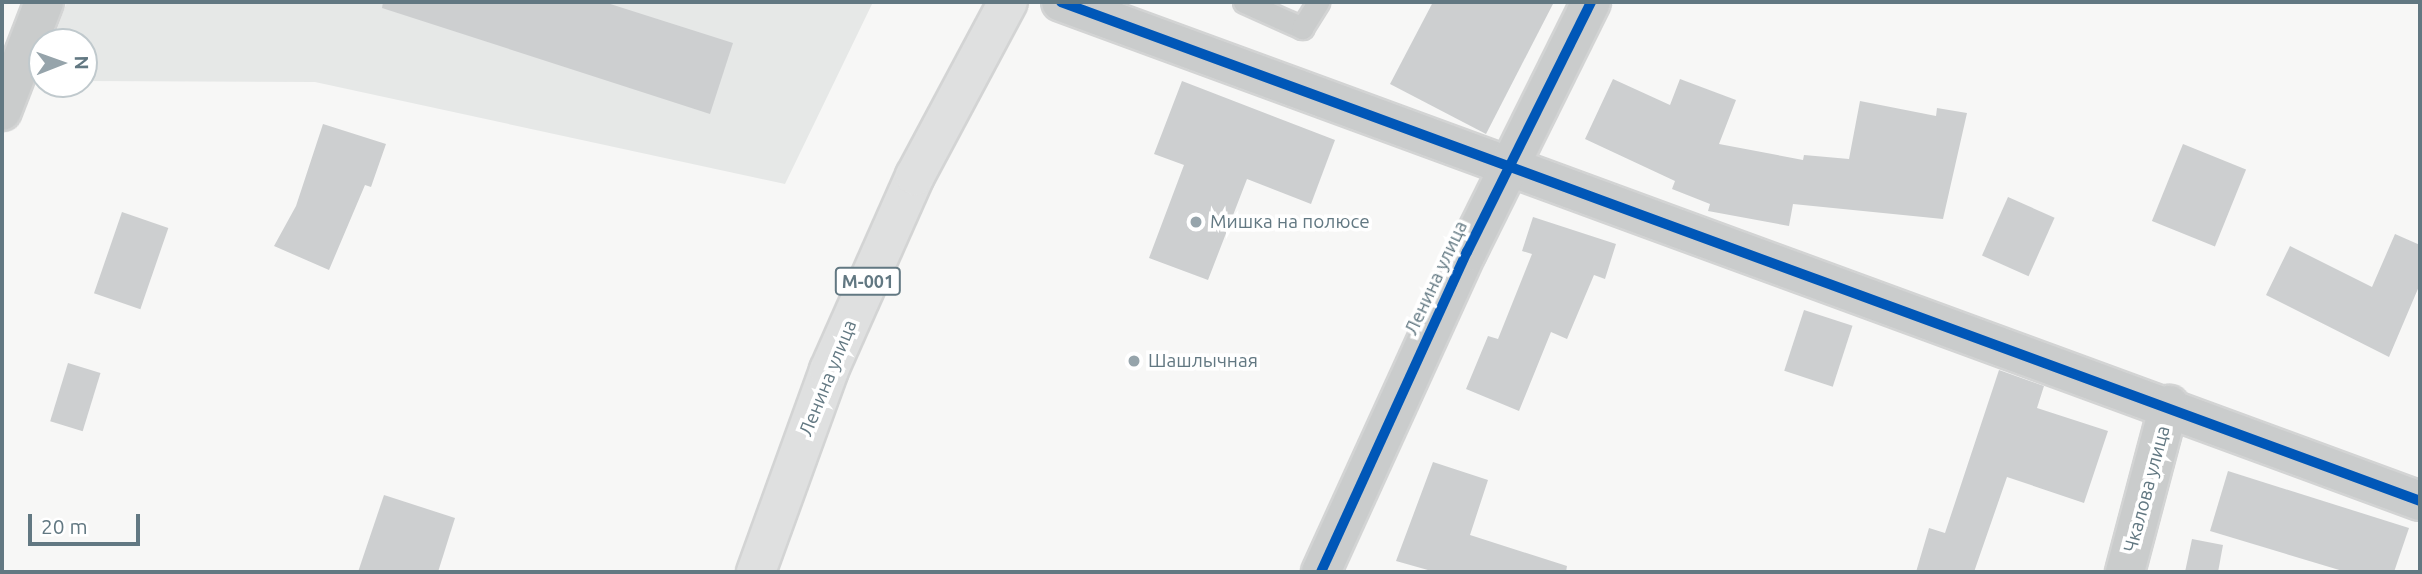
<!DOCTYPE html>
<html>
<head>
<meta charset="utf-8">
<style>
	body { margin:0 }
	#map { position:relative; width:2422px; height:574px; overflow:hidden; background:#f7f7f6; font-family:Ubuntu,sans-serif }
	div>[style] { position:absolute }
	.built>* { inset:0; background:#e6e8e7 }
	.building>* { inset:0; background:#cdcfd0; transform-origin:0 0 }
	.roads { filter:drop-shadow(2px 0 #d3d4d4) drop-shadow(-2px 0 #d3d4d4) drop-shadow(0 2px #d3d4d4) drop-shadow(0 -2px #d3d4d4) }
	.service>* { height:21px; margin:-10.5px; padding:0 10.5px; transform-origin:10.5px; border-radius:10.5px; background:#cacccc }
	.minor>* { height:38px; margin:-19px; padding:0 19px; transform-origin:19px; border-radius:19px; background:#cacccc }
	.primary>* { height:38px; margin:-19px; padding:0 19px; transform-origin:19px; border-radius:19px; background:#dfe0e0 }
	.cycleway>* { height:10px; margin:-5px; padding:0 5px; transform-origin:5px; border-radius:5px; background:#0057b8 }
	.dots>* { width:19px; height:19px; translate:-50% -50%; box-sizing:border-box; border:4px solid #fff; border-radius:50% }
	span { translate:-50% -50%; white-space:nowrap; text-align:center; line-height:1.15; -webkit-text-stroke:7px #fff; paint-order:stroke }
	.shield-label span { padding:2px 5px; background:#fff; border:2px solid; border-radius:5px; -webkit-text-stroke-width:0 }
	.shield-label { font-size:18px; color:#627882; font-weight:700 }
	.poi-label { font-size:19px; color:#627882 }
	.left { translate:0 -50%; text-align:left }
	.street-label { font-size:19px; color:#627882 }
	.frame { position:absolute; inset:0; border:4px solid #627882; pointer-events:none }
	.north { position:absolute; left:28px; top:28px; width:70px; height:70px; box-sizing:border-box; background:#fff; border:2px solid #c0c9cd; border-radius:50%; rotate:89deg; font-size:19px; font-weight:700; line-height:28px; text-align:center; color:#627882 }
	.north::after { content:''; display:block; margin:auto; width:24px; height:32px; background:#96a4ab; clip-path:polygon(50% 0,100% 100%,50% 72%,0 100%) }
	.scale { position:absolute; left:28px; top:514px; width:112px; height:32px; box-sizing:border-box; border:4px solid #627882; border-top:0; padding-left:9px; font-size:21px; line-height:24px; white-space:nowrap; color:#627882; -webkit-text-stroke:5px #fff; paint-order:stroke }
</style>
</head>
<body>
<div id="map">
	<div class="built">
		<i style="clip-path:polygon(67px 2px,873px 2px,785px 184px,315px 82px,84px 81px,84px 42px,52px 42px)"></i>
	</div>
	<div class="building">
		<i style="clip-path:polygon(383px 2px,604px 2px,733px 43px,710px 114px,382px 8px)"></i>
		<i style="clip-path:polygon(1433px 2px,1554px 2px,1486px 134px,1390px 84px)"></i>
		<i style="clip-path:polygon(1613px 79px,1670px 105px,1680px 79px,1736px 100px,1719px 144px,1803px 160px,1804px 155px,1849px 159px,1860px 101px,1936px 116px,1937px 108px,1967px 113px,1943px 219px,1793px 204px,1789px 226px,1708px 211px,1710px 204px,1672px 189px,1675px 181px,1585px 139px)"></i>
		<i style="clip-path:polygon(1182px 81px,1335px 140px,1311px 204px,1247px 179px,1208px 280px,1149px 258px,1184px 165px,1154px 154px)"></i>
		<i style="clip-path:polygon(323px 124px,386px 144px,371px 187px,365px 185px,329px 270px,274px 246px,296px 206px)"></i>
		<i style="left:2183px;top:144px;width:68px;height:83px;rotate:22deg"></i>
		<i style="left:2008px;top:197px;width:51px;height:64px;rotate:24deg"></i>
		<i style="left:122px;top:212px;width:49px;height:86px;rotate:19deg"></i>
		<i style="clip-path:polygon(1533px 217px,1616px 244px,1605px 279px,1594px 275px,1567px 339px,1551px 332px,1519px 411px,1466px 389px,1488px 336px,1498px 339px,1532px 254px,1522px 251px)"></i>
		<i style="clip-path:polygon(2395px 234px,2420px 245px,2420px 284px,2389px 357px,2266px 295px,2290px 246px,2372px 287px)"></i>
		<i style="left:1804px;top:310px;width:51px;height:64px;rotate:18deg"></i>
		<i style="left:68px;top:363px;width:34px;height:61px;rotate:17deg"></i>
		<i style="clip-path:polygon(1999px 370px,2044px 386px,2037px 408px,2108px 431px,2084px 503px,2007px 477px,1974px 572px,1916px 572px,1929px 528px,1945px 533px)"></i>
		<i style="clip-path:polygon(1433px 462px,1488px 480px,1470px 535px,1567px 566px,1566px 572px,1435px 572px,1396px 561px)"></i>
		<i style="clip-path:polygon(2228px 471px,2409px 528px,2394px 572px,2346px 572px,2210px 531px)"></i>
		<i style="clip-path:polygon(384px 495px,455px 518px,438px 572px,358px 572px)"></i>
		<i style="clip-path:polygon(2192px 539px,2223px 545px,2218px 572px,2185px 572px)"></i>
	</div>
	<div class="roads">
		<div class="service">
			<i style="left:1244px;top:2px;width:64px;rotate:24.1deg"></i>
			<i style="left:1302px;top:28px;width:31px;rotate:-58deg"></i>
		</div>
		<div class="minor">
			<i style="left:1061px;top:2px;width:1448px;rotate:20.16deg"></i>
			<i style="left:2px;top:111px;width:117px;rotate:-68.9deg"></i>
			<i style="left:1321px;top:572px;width:352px;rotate:-65.5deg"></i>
			<i style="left:1467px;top:252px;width:279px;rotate:-63.6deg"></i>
			<i style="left:2125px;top:572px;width:173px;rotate:-75.2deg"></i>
		</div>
		<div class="primary">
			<i style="left:756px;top:572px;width:215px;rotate:-70.1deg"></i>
			<i style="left:829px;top:370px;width:212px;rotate:-66.1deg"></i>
			<i style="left:915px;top:176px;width:197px;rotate:-61.9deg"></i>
		</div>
	</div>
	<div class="cycleway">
		<i style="left:1061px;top:2px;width:1448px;rotate:20.16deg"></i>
		<i style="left:1321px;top:572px;width:352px;rotate:-65.5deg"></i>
		<i style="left:1467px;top:252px;width:279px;rotate:-63.6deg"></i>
	</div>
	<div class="dots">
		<i style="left:1196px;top:222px;background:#96a4ab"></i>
		<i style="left:1134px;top:361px;background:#96a4ab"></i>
	</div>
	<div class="shield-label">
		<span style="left:868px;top:281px">М-001</span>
	</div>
	<div class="poi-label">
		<span class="left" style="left:1210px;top:222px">Мишка на полюсе</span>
		<span class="left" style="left:1148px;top:361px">Шашлычная</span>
	</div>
	<div class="street-label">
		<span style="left:1436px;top:278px;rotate:-65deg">Ленина улица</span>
		<span style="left:828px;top:378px;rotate:-68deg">Ленина улица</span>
		<span style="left:2147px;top:489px;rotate:-75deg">Чкалова улица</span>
	</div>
	<div class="frame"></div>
	<div class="north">N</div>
	<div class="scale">20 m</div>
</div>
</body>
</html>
